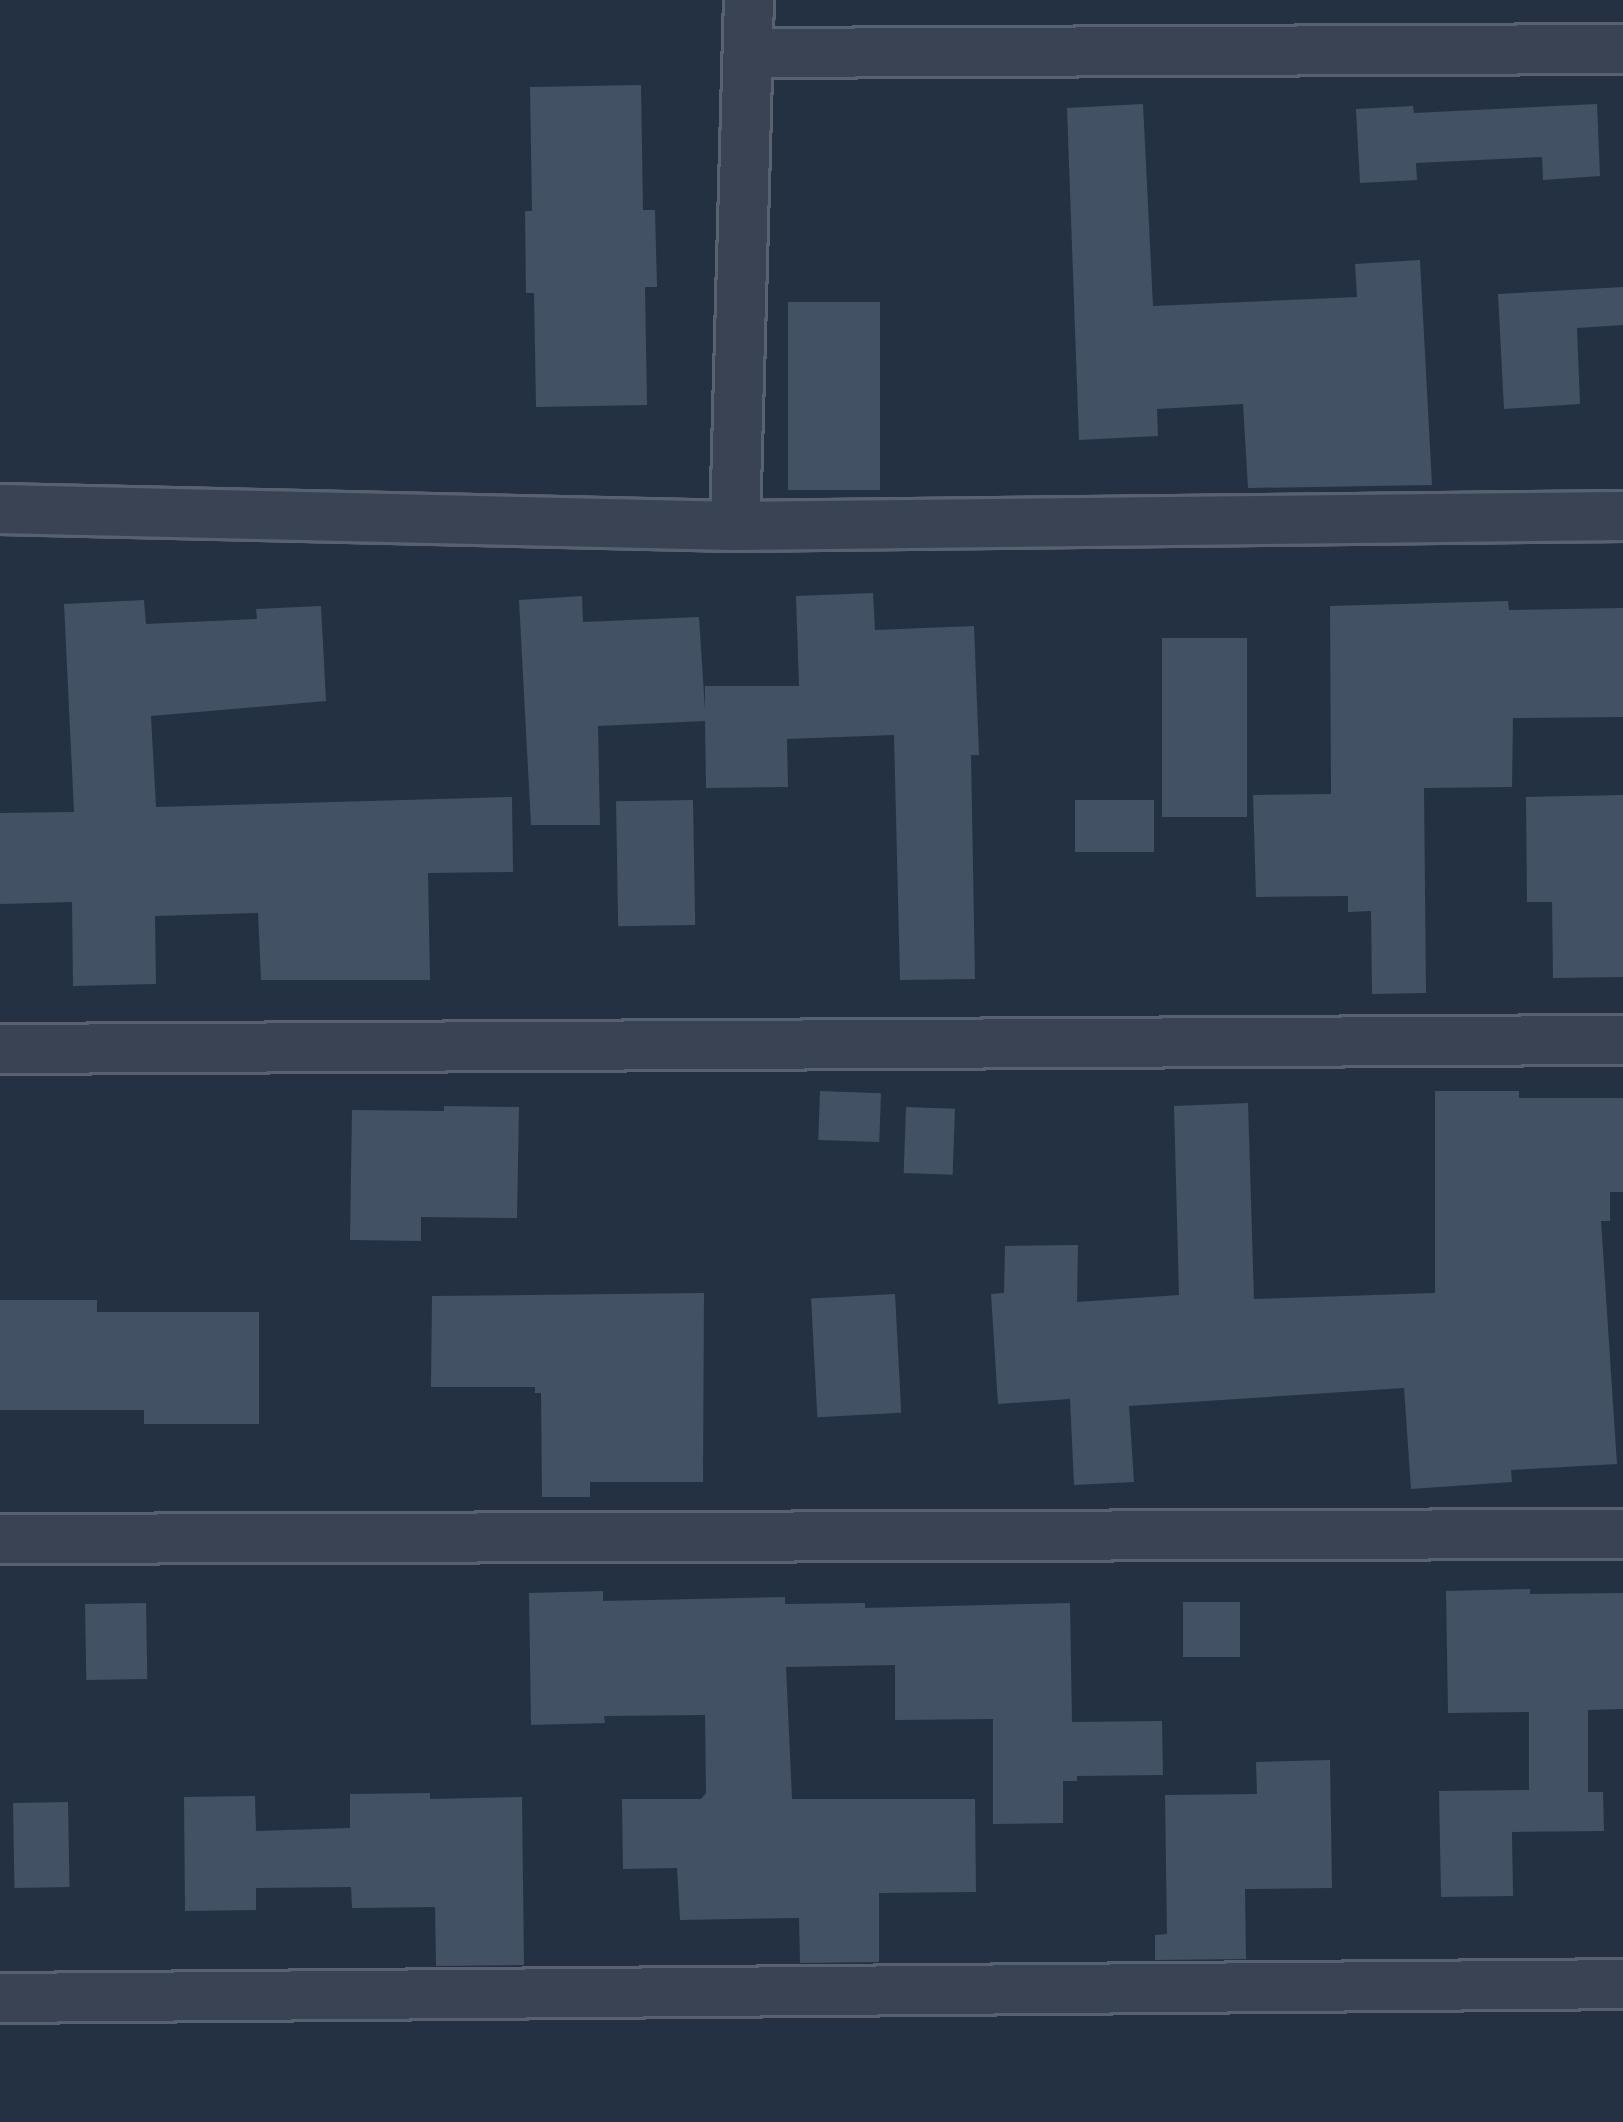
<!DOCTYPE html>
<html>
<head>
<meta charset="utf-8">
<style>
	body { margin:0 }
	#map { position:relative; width:1623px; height:2122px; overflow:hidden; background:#243143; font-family:"Public Sans",sans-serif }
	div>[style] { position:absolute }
	.building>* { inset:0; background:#435165; transform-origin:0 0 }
	.roads { filter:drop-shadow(3px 0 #576170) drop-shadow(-3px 0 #576170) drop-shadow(0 3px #576170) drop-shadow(0 -3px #576170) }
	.street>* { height:48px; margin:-24px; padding:0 24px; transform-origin:24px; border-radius:24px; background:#394353 }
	span { translate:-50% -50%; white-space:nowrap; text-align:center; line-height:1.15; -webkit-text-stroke:9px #1e2838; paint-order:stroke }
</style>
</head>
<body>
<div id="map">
	<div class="building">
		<i style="clip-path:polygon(641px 85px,643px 210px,655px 210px,657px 287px,645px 287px,647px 405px,536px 407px,534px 293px,526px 293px,525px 211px,532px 211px,530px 87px)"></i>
		<i style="clip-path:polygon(1143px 104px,1153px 306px,1357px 297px,1355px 264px,1420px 260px,1432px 485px,1248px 488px,1243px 404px,1157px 409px,1158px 436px,1079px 440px,1067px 108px)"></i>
		<i style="clip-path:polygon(1597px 104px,1600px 176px,1543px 180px,1542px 157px,1416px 163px,1417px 180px,1360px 183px,1356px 109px,1413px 106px,1414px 113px)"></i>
		<i style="clip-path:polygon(1623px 287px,1623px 325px,1577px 328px,1580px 404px,1504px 409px,1498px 294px)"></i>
		<i style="left:880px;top:302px;width:188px;height:92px;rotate:90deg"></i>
		<i style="clip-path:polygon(873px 593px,875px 630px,974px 626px,979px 755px,971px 755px,975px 979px,900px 980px,894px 735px,787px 739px,788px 787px,706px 788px,705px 721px,598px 726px,600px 825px,531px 825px,519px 600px,582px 596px,583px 622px,699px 617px,705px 710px,705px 686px,799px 686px,796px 596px)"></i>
		<i style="clip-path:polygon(144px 600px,146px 624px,257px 619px,256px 609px,321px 606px,326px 701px,151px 716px,156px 807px,512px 797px,513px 872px,428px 873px,430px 980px,261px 980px,258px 913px,155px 916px,156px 984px,73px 986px,72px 902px,0 904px,0 813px,74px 812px,64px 604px)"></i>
		<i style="clip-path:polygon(1508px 601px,1509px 610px,1623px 608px,1623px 717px,1513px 718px,1512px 787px,1424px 788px,1426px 993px,1372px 994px,1371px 911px,1348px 912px,1348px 896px,1256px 897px,1253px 795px,1331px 794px,1330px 606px)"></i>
		<i style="left:1162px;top:638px;width:85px;height:179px"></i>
		<i style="clip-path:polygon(1623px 795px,1623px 977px,1553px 978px,1552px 902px,1527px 902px,1526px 797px)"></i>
		<i style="left:693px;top:800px;width:125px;height:77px;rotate:89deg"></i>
		<i style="left:1154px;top:800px;width:52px;height:79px;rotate:90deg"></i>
		<i style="left:820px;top:1091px;width:61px;height:49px;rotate:2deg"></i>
		<i style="clip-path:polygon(1435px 1091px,1519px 1091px,1519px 1098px,1623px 1098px,1623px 1192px,1610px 1192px,1610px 1221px,1601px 1221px,1617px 1464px,1511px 1470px,1512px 1482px,1411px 1489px,1404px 1388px,1129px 1406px,1134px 1482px,1074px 1485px,1070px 1399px,998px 1404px,991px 1294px,1004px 1293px,1005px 1246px,1078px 1245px,1077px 1302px,1179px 1295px,1174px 1106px,1248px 1103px,1254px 1299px,1435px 1293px)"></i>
		<i style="clip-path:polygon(444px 1106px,519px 1107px,517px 1218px,421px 1217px,421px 1241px,350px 1240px,352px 1110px,444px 1111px)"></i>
		<i style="left:906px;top:1107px;width:49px;height:66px;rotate:2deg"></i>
		<i style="clip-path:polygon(704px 1293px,703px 1482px,590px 1482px,590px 1497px,542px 1497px,541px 1393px,535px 1393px,535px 1387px,431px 1387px,432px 1296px)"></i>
		<i style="left:895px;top:1294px;width:119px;height:84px;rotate:87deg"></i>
		<i style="clip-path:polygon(0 1300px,97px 1300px,97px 1312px,259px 1312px,259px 1424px,144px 1424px,144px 1410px,0 1410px)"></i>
		<i style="clip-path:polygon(1530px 1589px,1530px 1594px,1623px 1593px,1623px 1709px,1588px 1710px,1588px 1792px,1603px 1792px,1604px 1831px,1512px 1832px,1513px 1896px,1441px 1897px,1439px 1791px,1529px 1790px,1529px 1712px,1448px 1713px,1446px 1591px)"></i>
		<i style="clip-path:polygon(603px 1591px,603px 1601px,785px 1597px,785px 1604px,865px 1603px,865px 1608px,1070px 1603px,1072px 1722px,1162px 1721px,1163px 1775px,1077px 1776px,1077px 1781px,1063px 1781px,1063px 1823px,993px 1824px,993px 1719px,895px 1720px,895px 1665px,786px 1667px,792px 1799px,975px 1799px,976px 1892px,879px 1893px,879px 1962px,800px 1963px,799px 1918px,680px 1920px,677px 1868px,623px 1869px,622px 1799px,701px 1799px,706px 1793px,705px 1715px,604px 1716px,605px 1723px,531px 1725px,529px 1593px)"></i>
		<i style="left:1240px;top:1602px;width:55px;height:57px;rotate:90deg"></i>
		<i style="left:146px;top:1603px;width:76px;height:61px;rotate:89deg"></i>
		<i style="clip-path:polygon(1330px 1760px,1332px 1888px,1245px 1889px,1246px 1959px,1155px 1960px,1155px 1935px,1167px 1934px,1165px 1795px,1257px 1794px,1256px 1762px)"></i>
		<i style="clip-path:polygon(430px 1793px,430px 1799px,522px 1797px,524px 1965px,436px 1966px,435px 1907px,352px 1908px,351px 1887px,256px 1888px,256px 1910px,185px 1911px,184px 1797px,255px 1796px,256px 1831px,350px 1828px,350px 1794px)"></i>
		<i style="left:68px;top:1802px;width:85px;height:55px;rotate:89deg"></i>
	</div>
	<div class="roads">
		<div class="street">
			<i style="left:748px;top:53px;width:875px;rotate:-0.26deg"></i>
			<i style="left:0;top:509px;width:735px;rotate:1.32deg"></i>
			<i style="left:735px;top:526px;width:888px;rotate:-0.65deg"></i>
			<i style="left:735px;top:526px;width:526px;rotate:-88.48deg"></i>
			<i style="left:0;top:1049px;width:1623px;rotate:-0.32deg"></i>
			<i style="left:0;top:1539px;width:1623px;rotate:-0.18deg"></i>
			<i style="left:0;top:1998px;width:1623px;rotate:-0.49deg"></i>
		</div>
	</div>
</div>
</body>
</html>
